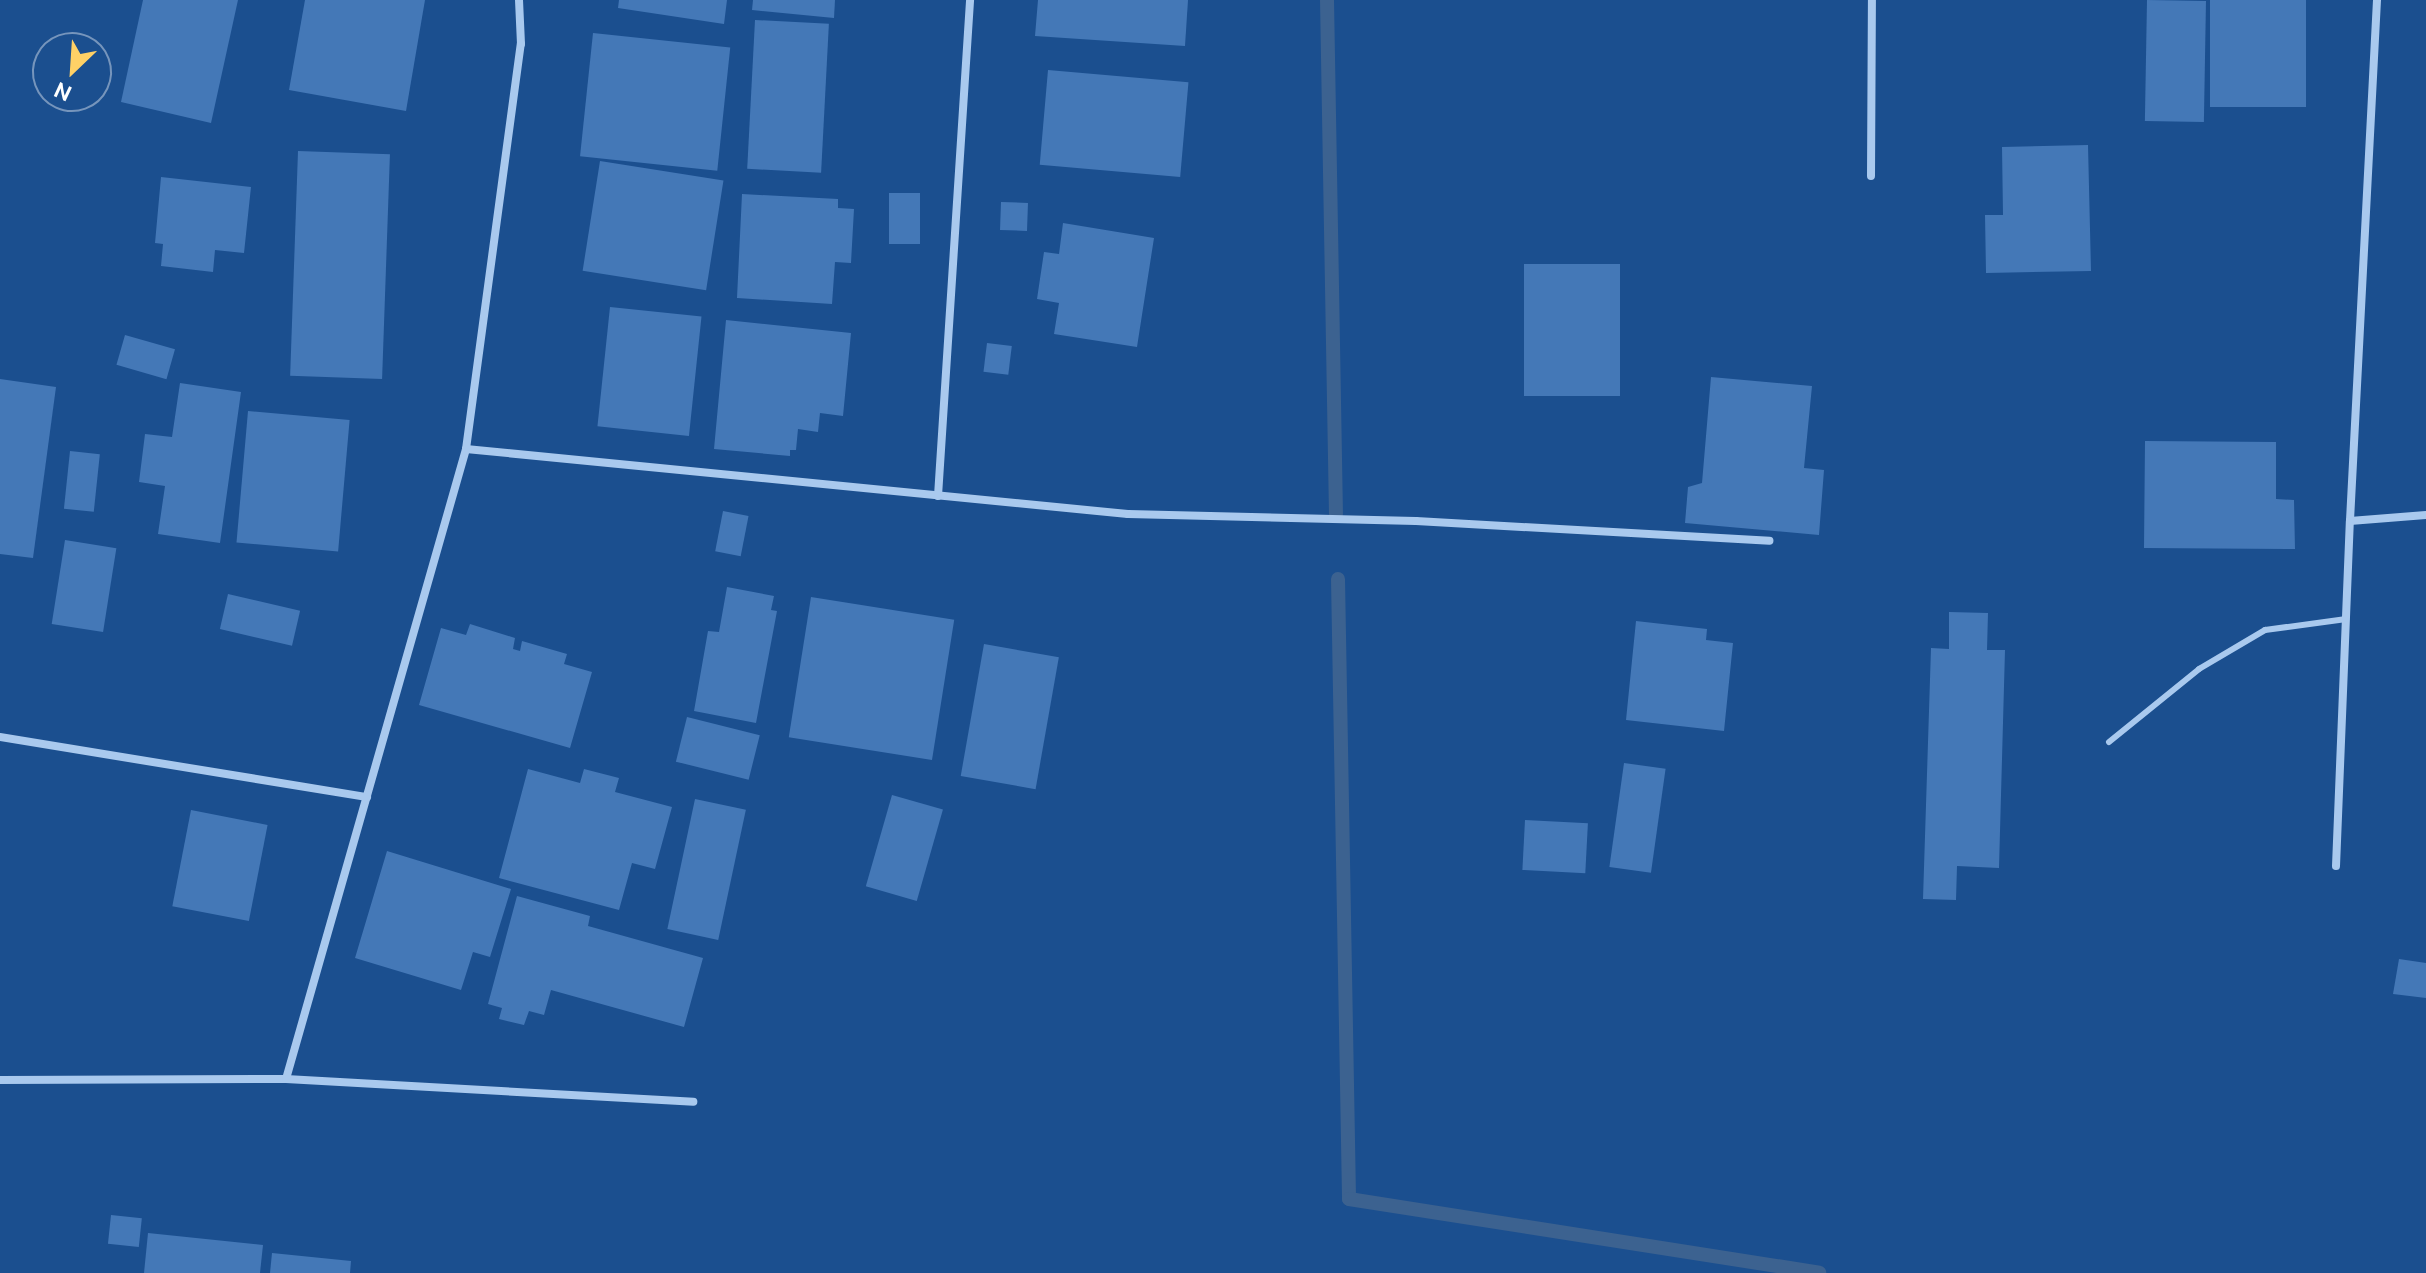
<!DOCTYPE html>
<html>
<head>
<meta charset="utf-8">
<style>
	body { margin:0 }
	#map { position:relative; width:2426px; height:1273px; overflow:hidden; background:#1b4f8f; font-family:Ubuntu,sans-serif }
	div>[style] { position:absolute }
	.stream>* { height:14px; margin:-7px; padding:0 7px; transform-origin:7px; border-radius:7px; background:#3c6290 }
	.building>* { inset:0; background:#4478b7; transform-origin:0 0 }
	.lane>* { height:6px; margin:-3px; padding:0 3px; transform-origin:3px; border-radius:3px; background:#a9c9ee }
	.street>* { height:8px; margin:-4px; padding:0 4px; transform-origin:4px; border-radius:4px; background:#a9c9ee }
	span { translate:-50% -50%; white-space:nowrap; text-align:center; line-height:1.15; -webkit-text-stroke:7px #1b4f8f; paint-order:stroke }
	.north { position:absolute; left:32px; top:32px; width:80px; height:80px; box-sizing:border-box; background:#1b4f8f; border:2px solid #7695bc; border-radius:50%; rotate:205deg; font-size:22px; font-weight:700; line-height:32px; text-align:center; color:#fff }
	.north::after { content:''; display:block; margin:auto; width:28px; height:36px; background:#ffd166; clip-path:polygon(50% 0,100% 100%,50% 72%,0 100%) }
</style>
</head>
<body>
<div id="map">
	<div class="stream">
		<i style="left:1327px;top:0;width:514px;rotate:89deg"></i>
		<i style="left:1338px;top:579px;width:620px;rotate:88.98deg"></i>
		<i style="left:1349px;top:1199px;width:476px;rotate:8.9deg"></i>
	</div>
	<div class="building">
		<i style="clip-path:polygon(143px 0,238px 0,211px 123px,121px 102px)"></i>
		<i style="clip-path:polygon(305px 0,425px 0,406px 111px,289px 90px)"></i>
		<i style="clip-path:polygon(619px 0,727px 0,724px 24px,618px 8px)"></i>
		<i style="clip-path:polygon(753px 0,835px 0,834px 18px,752px 10px)"></i>
		<i style="clip-path:polygon(1038px 0,1188px 0,1185px 46px,1035px 36px)"></i>
		<i style="left:2147px;top:0;width:59px;height:121px;rotate:1deg"></i>
		<i style="left:2210px;top:0;width:96px;height:107px"></i>
		<i style="left:755px;top:20px;width:74px;height:149px;rotate:3deg"></i>
		<i style="left:593px;top:33px;width:138px;height:124px;rotate:6deg"></i>
		<i style="left:1048px;top:70px;width:141px;height:95px;rotate:5deg"></i>
		<i style="clip-path:polygon(2088px 145px,2091px 271px,1986px 273px,1985px 215px,2003px 215px,2002px 147px)"></i>
		<i style="left:298px;top:151px;width:92px;height:225px;rotate:2deg"></i>
		<i style="left:600px;top:161px;width:125px;height:111px;rotate:9deg"></i>
		<i style="clip-path:polygon(161px 177px,251px 187px,244px 253px,215px 250px,213px 272px,161px 266px,163px 244px,155px 243px)"></i>
		<i style="left:889px;top:193px;width:31px;height:51px"></i>
		<i style="clip-path:polygon(742px 194px,838px 199px,838px 208px,854px 209px,851px 263px,835px 262px,832px 304px,737px 298px)"></i>
		<i style="left:1001px;top:202px;width:27px;height:28px;rotate:2deg"></i>
		<i style="clip-path:polygon(1063px 223px,1154px 238px,1137px 347px,1054px 334px,1059px 303px,1037px 299px,1044px 252px,1059px 254px)"></i>
		<i style="left:1524px;top:264px;width:96px;height:132px"></i>
		<i style="left:610px;top:307px;width:92px;height:120px;rotate:6deg"></i>
		<i style="clip-path:polygon(726px 320px,851px 333px,843px 416px,820px 413px,818px 432px,798px 429px,796px 450px,790px 450px,790px 456px,714px 449px)"></i>
		<i style="left:125px;top:335px;width:52px;height:31px;rotate:16deg"></i>
		<i style="left:987px;top:343px;width:25px;height:29px;rotate:7deg"></i>
		<i style="clip-path:polygon(1711px 377px,1812px 386px,1804px 468px,1824px 470px,1819px 535px,1685px 523px,1688px 487px,1702px 483px)"></i>
		<i style="clip-path:polygon(0 379px,56px 387px,33px 558px,0 554px)"></i>
		<i style="clip-path:polygon(180px 383px,241px 392px,220px 543px,158px 534px,165px 486px,139px 482px,145px 434px,172px 437px)"></i>
		<i style="left:248px;top:411px;width:102px;height:132px;rotate:5deg"></i>
		<i style="clip-path:polygon(2145px 441px,2276px 442px,2276px 499px,2294px 500px,2295px 549px,2144px 548px)"></i>
		<i style="left:70px;top:451px;width:30px;height:58px;rotate:6deg"></i>
		<i style="left:723px;top:511px;width:26px;height:41px;rotate:11deg"></i>
		<i style="left:65px;top:540px;width:52px;height:85px;rotate:9deg"></i>
		<i style="clip-path:polygon(727px 587px,774px 596px,771px 610px,777px 611px,756px 723px,694px 711px,708px 631px,719px 632px)"></i>
		<i style="left:228px;top:594px;width:74px;height:36px;rotate:13deg"></i>
		<i style="left:811px;top:597px;width:145px;height:142px;rotate:9deg"></i>
		<i style="clip-path:polygon(1949px 612px,1988px 613px,1987px 650px,2005px 650px,1999px 868px,1957px 866px,1956px 900px,1923px 899px,1931px 648px,1949px 649px)"></i>
		<i style="clip-path:polygon(1636px 621px,1707px 629px,1706px 640px,1733px 643px,1724px 731px,1626px 720px)"></i>
		<i style="clip-path:polygon(470px 624px,515px 638px,513px 649px,520px 651px,522px 641px,567px 654px,564px 664px,592px 672px,570px 748px,419px 705px,441px 628px,466px 635px)"></i>
		<i style="left:984px;top:644px;width:76px;height:134px;rotate:10deg"></i>
		<i style="left:687px;top:717px;width:75px;height:46px;rotate:14deg"></i>
		<i style="left:1624px;top:763px;width:42px;height:105px;rotate:8deg"></i>
		<i style="clip-path:polygon(528px 769px,580px 783px,584px 769px,619px 778px,615px 792px,672px 807px,655px 869px,632px 863px,619px 910px,499px 878px)"></i>
		<i style="left:892px;top:795px;width:53px;height:95px;rotate:16deg"></i>
		<i style="left:695px;top:799px;width:52px;height:133px;rotate:12deg"></i>
		<i style="left:191px;top:810px;width:78px;height:98px;rotate:11deg"></i>
		<i style="left:1525px;top:820px;width:63px;height:50px;rotate:3deg"></i>
		<i style="clip-path:polygon(387px 851px,511px 889px,490px 957px,473px 952px,461px 990px,355px 958px)"></i>
		<i style="clip-path:polygon(517px 896px,590px 916px,588px 926px,703px 958px,684px 1027px,551px 990px,544px 1015px,529px 1011px,524px 1025px,499px 1019px,502px 1008px,488px 1004px)"></i>
		<i style="clip-path:polygon(2399px 959px,2426px 963px,2426px 998px,2393px 994px)"></i>
		<i style="left:111px;top:1215px;width:31px;height:29px;rotate:6deg"></i>
		<i style="clip-path:polygon(148px 1233px,263px 1245px,260px 1273px,144px 1273px)"></i>
		<i style="clip-path:polygon(272px 1253px,351px 1261px,350px 1273px,270px 1273px)"></i>
	</div>
	<div class="lane">
		<i style="left:2109px;top:742px;width:116px;rotate:-39deg"></i>
		<i style="left:2199px;top:669px;width:77px;rotate:-30.6deg"></i>
		<i style="left:2265px;top:630px;width:82px;rotate:-7.7deg"></i>
	</div>
	<div class="street">
		<i style="left:2377px;top:0;width:522px;rotate:92.97deg"></i>
		<i style="left:2350px;top:521px;width:76px;rotate:-4.5deg"></i>
		<i style="left:1871px;top:176px;width:176px;rotate:-89.7deg"></i>
		<i style="left:466px;top:449px;width:665px;rotate:5.61deg"></i>
		<i style="left:1128px;top:514px;width:288px;rotate:1.4deg"></i>
		<i style="left:1416px;top:521px;width:354px;rotate:3.2deg"></i>
		<i style="left:938px;top:496px;width:497px;rotate:-86.3deg"></i>
		<i style="left:0;top:737px;width:372px;rotate:9.3deg"></i>
		<i style="left:2336px;top:866px;width:345px;rotate:-87.7deg"></i>
		<i style="left:286px;top:1079px;width:655px;rotate:-74.05deg"></i>
		<i style="left:466px;top:449px;width:409px;rotate:-82.3deg"></i>
		<i style="left:521px;top:44px;width:44px;rotate:-92.6deg"></i>
		<i style="left:0;top:1080px;width:286px;rotate:-0.2deg"></i>
		<i style="left:286px;top:1079px;width:408px;rotate:3.2deg"></i>
	</div>
	<div class="north">N</div>
</div>
</body>
</html>
